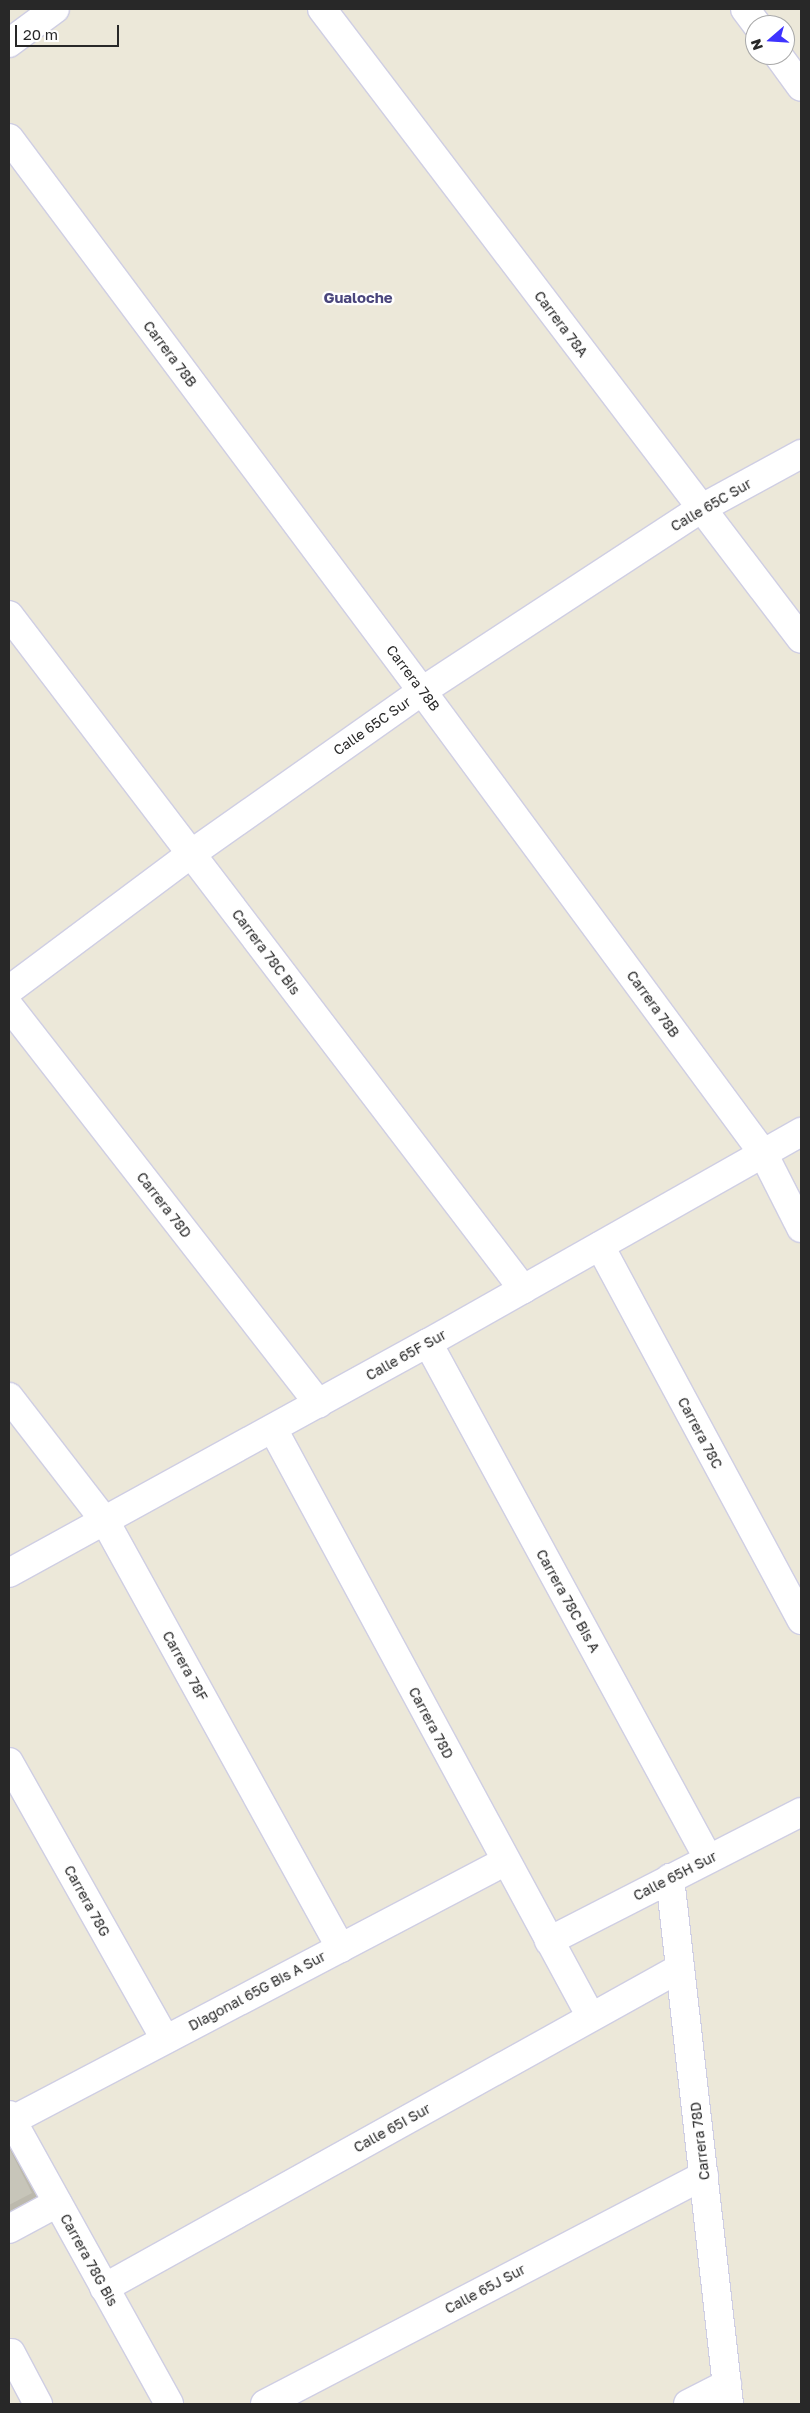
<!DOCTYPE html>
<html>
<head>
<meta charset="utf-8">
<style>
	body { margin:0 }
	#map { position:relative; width:810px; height:2413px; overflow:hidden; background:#ece8d9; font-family:"Golos Text",sans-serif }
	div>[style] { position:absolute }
	.shadow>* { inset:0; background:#0003 }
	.building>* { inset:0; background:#c7c5b9 }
	.roads { filter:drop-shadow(1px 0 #cfcee3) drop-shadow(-1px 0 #cfcee3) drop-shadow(0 1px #cfcee3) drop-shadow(0 -1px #cfcee3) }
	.minor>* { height:28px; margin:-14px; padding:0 14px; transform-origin:14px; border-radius:14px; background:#fff }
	span { translate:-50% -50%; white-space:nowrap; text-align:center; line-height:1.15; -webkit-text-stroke:4.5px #fff; paint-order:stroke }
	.street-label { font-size:14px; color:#282828 }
	.neighbourhood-label { font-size:15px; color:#4a467c; font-weight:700 }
	.frame { position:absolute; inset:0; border:10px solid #282828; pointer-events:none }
	.north { position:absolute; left:745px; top:15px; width:50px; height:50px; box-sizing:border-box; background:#fff; border:1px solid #a9a9a9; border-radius:50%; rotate:251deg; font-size:14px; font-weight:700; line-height:20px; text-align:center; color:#282828 }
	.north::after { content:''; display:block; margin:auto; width:18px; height:22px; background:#3e33ff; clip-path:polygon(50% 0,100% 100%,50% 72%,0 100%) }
	.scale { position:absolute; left:15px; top:25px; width:104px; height:22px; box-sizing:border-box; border:2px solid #282828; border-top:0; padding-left:6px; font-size:15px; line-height:18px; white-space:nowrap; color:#282828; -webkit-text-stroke:4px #fff; paint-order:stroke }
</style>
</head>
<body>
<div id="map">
	<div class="shadow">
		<i style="clip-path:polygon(9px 2145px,16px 2153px,44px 2207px,9px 2225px)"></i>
	</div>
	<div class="building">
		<i style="clip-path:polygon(9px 2148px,32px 2193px,9px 2205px)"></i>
	</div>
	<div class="roads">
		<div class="minor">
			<i style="left:322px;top:9px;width:791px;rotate:52.75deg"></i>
			<i style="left:745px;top:9px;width:20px;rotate:53deg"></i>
			<i style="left:9px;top:43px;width:57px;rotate:-36.5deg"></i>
			<i style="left:778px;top:55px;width:39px;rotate:54deg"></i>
			<i style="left:9px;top:138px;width:690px;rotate:53.25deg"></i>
			<i style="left:422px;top:691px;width:574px;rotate:53.57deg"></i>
			<i style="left:763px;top:1153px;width:84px;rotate:63.1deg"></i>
			<i style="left:9px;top:615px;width:848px;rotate:52.67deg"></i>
			<i style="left:9px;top:990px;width:227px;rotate:-36.8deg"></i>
			<i style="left:191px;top:854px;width:283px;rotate:-35.2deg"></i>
			<i style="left:422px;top:691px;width:334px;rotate:-33.2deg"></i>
			<i style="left:702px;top:508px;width:113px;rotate:-28.6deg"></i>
			<i style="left:9px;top:1006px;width:504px;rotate:52.09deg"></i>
			<i style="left:600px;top:1246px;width:425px;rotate:61.7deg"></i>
			<i style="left:428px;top:1343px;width:586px;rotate:61.47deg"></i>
			<i style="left:9px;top:1397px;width:157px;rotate:52.3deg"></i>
			<i style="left:105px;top:1521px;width:488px;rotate:61.1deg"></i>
			<i style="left:273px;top:1429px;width:668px;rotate:61.59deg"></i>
			<i style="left:9px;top:1573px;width:478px;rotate:-28.8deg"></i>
			<i style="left:428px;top:1343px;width:429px;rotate:-29.5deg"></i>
			<i style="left:9px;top:1762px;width:318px;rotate:60.6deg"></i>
			<i style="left:670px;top:1878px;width:529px;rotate:83.6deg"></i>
			<i style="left:549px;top:1941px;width:283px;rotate:-27.1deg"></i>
			<i style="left:9px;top:2115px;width:330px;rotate:61deg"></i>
			<i style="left:9px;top:2122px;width:561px;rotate:-27.71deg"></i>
			<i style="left:9px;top:2229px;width:55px;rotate:-28.4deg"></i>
			<i style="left:104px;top:2288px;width:659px;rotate:-29.05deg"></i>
			<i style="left:11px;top:2353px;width:58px;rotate:62.1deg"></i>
			<i style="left:265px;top:2404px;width:495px;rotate:-27.5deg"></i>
			<i style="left:688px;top:2404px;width:44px;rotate:-27.1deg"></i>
		</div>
	</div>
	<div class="street-label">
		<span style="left:561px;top:324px;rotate:53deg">Carrera 78A</span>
		<span style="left:170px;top:354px;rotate:53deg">Carrera 78B</span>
		<span style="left:711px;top:505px;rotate:-30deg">Calle 65C Sur</span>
		<span style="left:413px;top:678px;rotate:53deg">Carrera 78B</span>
		<span style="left:372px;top:726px;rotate:-35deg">Calle 65C Sur</span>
		<span style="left:266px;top:952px;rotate:53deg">Carrera 78C Bis</span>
		<span style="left:653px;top:1004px;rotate:54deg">Carrera 78B</span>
		<span style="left:164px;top:1205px;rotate:52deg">Carrera 78D</span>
		<span style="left:406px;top:1355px;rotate:-29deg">Calle 65F Sur</span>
		<span style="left:700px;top:1433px;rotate:62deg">Carrera 78C</span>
		<span style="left:568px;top:1601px;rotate:61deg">Carrera 78C Bis A</span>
		<span style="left:185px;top:1666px;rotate:61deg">Carrera 78F</span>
		<span style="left:431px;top:1723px;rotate:62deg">Carrera 78D</span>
		<span style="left:675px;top:1876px;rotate:-27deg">Calle 65H Sur</span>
		<span style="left:87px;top:1901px;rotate:61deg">Carrera 78G</span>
		<span style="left:257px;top:1991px;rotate:-28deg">Diagonal 65G Bis A Sur</span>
		<span style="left:392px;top:2128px;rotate:-29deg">Calle 65I Sur</span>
		<span style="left:700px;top:2141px;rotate:-97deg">Carrera 78D</span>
		<span style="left:89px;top:2260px;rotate:61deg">Carrera 78G Bis</span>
		<span style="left:485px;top:2289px;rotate:-28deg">Calle 65J Sur</span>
	</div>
	<div class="neighbourhood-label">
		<span style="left:358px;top:298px">Gualoche</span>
	</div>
	<div class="frame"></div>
	<div class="north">N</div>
	<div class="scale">20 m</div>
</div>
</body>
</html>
